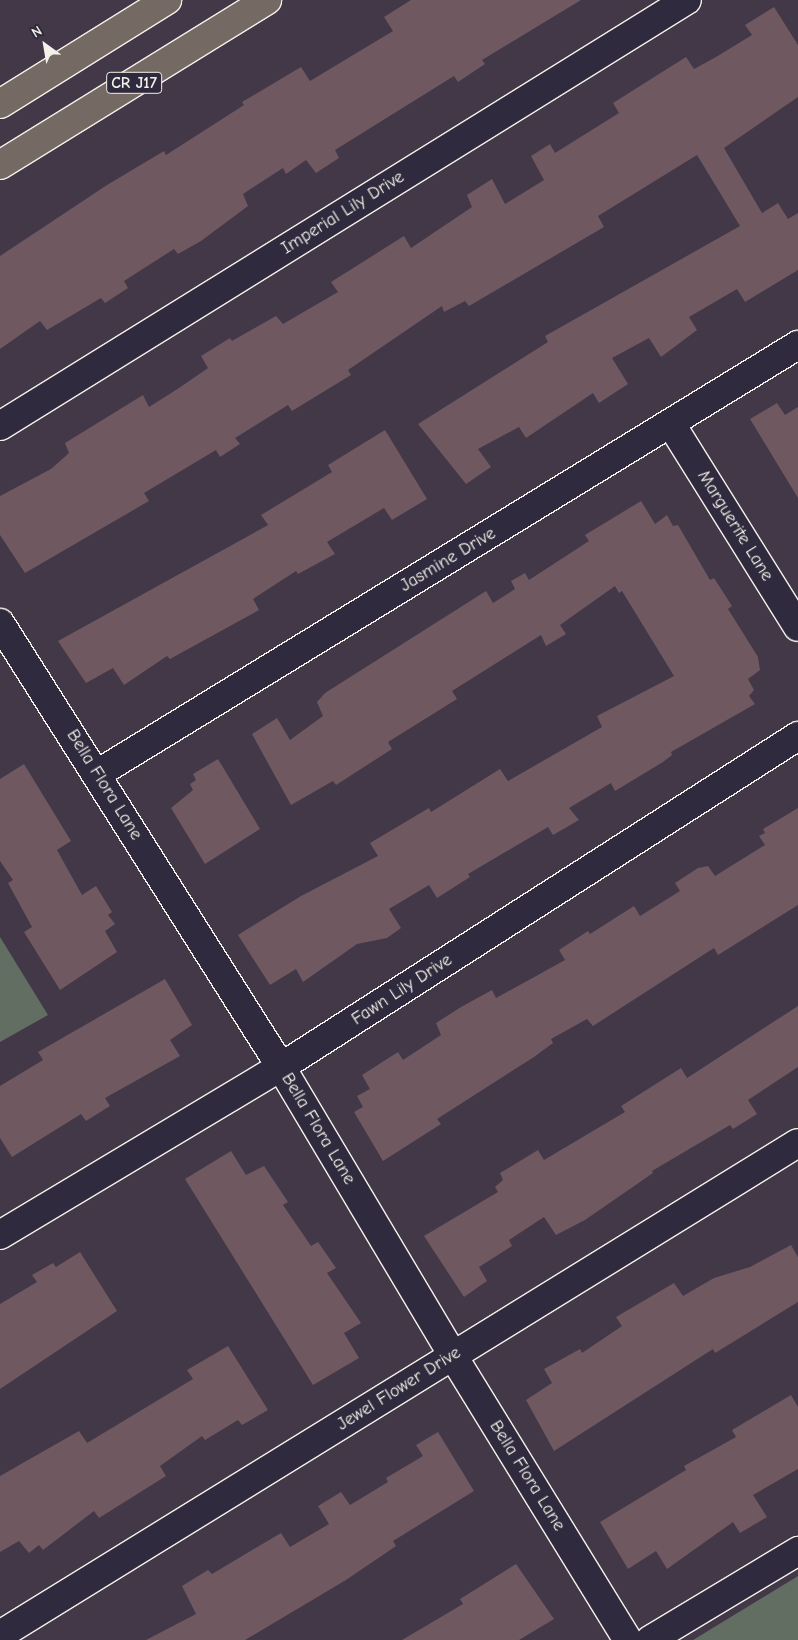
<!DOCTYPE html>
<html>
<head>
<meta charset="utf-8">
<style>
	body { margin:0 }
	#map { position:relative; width:798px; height:1640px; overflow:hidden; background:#423848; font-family:"Comic Neue",sans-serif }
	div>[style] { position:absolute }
	.green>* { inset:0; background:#636e63 }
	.building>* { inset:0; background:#6f5860 }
	.roads { filter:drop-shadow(1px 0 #f4f1e8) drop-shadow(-1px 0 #f4f1e8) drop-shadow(0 1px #f4f1e8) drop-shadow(0 -1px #f4f1e8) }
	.minor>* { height:28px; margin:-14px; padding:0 14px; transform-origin:14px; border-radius:14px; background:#2f2a3d }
	.primary>* { height:28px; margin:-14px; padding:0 14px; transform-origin:14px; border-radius:14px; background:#756964 }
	span { translate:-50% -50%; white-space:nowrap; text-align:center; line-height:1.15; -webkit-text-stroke:4px #2f2a3d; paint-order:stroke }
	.shield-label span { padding:1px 4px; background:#2f2a3d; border:1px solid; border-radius:4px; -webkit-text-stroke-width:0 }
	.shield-label { font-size:16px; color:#f4f1e8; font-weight:700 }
	.street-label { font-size:18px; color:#f4f1e8 }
	.north { position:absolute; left:20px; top:20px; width:50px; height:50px; -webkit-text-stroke:4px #2f2a3d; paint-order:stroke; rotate:328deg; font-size:14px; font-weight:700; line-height:20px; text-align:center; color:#f4f1e8 }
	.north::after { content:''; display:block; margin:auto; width:18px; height:22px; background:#f4f1e8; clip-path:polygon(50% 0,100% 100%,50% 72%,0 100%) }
</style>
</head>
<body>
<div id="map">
	<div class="green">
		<i style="clip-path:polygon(0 937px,48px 1015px,0 1042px)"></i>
		<i style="clip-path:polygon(798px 1576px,798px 1640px,693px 1640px)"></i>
	</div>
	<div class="building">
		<i style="clip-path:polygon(411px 0,581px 0,482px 60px,485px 64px,458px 82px,454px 76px,335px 150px,339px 158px,316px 173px,306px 160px,286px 174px,283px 168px,243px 194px,248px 206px,201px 241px,178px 254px,174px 249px,124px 281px,128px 288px,105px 303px,101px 298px,47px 330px,40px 321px,0 349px,0 256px,107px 185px,164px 151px,166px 155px,244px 105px,242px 102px,301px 67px,310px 81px,393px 31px,384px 17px)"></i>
		<i style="clip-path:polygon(774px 7px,798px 45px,798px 97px,724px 148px,762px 213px,778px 203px,788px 219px,798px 213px,798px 270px,745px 302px,737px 289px,689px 317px,697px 330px,661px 357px,649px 338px,612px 358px,628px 384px,599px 403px,593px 393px,526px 438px,519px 427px,478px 449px,491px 467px,466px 484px,418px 424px,548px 342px,545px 336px,740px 226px,697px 155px,598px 216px,604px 227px,469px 306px,465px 301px,444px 312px,442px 306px,348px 370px,351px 375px,292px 411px,288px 405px,235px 438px,240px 444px,220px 457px,216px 450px,144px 493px,149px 501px,25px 573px,0 535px,0 496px,51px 469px,69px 453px,65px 443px,143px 395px,149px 407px,179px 388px,208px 368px,201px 356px,230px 338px,232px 341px,276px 316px,283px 324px,338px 292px,331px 282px,404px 236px,411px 248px,472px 207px,467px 195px,492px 179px,505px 204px,544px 180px,531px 156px,550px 144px,555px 153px,619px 113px,613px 103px,686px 57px,694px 69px,716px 57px,752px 35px,745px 25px)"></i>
		<i style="clip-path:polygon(777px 403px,785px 415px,798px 407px,798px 498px,750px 419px)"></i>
		<i style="clip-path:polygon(385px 430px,427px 499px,392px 520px,384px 508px,327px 542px,335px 554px,298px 574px,296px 571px,253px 599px,259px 610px,170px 659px,167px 656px,124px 685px,113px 668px,86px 683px,58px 641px,268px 525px,261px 515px,332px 472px,328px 465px)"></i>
		<i style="clip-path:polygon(641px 501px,655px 524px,667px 515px,673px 526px,678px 525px,710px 580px,714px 578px,732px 606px,728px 609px,758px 657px,760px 670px,748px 679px,754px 690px,749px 696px,755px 704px,671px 752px,672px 755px,663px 762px,615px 791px,611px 783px,569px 808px,579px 820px,553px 835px,548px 827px,468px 874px,470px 877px,437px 898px,429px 885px,389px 909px,401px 928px,387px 938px,357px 944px,303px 982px,296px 969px,270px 985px,238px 935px,301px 896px,378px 856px,370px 843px,429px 808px,431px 812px,500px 769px,508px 781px,602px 727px,597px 716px,674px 676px,622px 591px,619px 593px,615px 586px,560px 625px,566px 634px,546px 646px,541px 635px,452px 691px,457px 699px,388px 742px,392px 749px,336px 785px,333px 781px,291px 805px,252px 734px,277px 718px,290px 740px,323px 716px,317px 702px,325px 693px,486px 591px,493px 603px,515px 589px,511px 581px,525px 573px,529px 580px,589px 541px,585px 535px)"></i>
		<i style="clip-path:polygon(218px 759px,260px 829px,205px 864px,171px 808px,193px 790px,190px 784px,196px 780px,193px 774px)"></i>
		<i style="clip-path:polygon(24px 764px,71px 841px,57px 850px,82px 895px,96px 886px,112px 912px,108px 915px,115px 924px,105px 931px,117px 952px,60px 990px,24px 932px,32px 927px,8px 883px,13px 880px,0 861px,0 779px)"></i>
		<i style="clip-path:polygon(798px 808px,798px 905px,718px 955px,714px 948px,593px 1026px,587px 1019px,551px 1039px,553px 1043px,534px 1057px,437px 1119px,441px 1124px,383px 1161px,354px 1112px,363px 1107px,357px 1096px,370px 1089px,362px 1075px,398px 1052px,403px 1060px,441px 1035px,436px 1023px,461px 1007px,492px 990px,496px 998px,565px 960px,559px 950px,588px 931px,590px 934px,634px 906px,640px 916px,680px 891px,675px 883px,698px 868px,708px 866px,715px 876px,765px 845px,759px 836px,765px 833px,763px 829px)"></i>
		<i style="clip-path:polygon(165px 979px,192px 1025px,170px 1040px,180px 1056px,105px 1098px,110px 1106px,86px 1121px,81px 1114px,12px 1157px,0 1138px,0 1086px,43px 1060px,38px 1052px)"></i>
		<i style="clip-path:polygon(798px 1006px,798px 1067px,748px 1100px,757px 1114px,733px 1129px,730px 1125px,652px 1171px,653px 1173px,585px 1220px,556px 1235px,544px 1217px,509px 1240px,512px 1246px,479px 1267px,487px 1281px,464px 1297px,424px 1236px,498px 1192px,495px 1187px,503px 1180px,500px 1173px,538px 1150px,544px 1160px,625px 1112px,621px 1106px,681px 1068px,687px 1078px)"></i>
		<i style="clip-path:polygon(231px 1151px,246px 1175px,264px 1166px,288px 1202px,283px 1205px,311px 1246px,318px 1242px,336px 1268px,327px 1273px,361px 1323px,344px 1333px,359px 1358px,313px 1385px,185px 1179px)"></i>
		<i style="clip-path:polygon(791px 1245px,798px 1257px,798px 1302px,715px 1353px,713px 1349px,554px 1451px,526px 1400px,552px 1383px,544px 1369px,580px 1349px,582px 1353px,622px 1326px,616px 1317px,674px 1283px,683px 1296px,714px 1278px,750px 1267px)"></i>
		<i style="clip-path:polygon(80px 1252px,117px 1311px,0 1389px,0 1304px,37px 1282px,32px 1275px,53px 1263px,56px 1267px)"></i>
		<i style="clip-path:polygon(228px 1346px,268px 1410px,242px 1425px,238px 1420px,205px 1440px,202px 1436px,160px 1466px,166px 1476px,99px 1518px,94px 1511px,43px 1550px,39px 1545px,29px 1553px,19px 1541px,0 1552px,0 1476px,79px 1431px,87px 1443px,193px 1379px,187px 1370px)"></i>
		<i style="clip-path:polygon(791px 1395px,798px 1407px,798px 1469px,753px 1495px,767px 1517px,740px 1533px,733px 1522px,667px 1569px,656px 1551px,628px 1569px,600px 1522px,686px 1470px,684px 1466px,736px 1437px,732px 1430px)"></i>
		<i style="clip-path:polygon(438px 1432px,474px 1491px,393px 1541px,396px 1546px,346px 1580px,245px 1640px,146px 1640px,196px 1614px,182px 1586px,208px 1570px,212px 1574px,281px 1533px,290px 1547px,329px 1524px,318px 1506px,341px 1492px,350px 1505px,388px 1482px,386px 1478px,423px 1456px,416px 1445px)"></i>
		<i style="clip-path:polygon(516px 1564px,554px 1619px,519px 1640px,402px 1640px,463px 1604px,460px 1599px)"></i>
	</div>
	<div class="roads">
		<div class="minor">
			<i style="left:671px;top:424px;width:239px;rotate:58deg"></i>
			<i style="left:0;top:426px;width:808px;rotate:-31.8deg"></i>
			<i style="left:0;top:623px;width:525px;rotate:57.67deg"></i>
			<i style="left:281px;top:1067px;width:336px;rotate:59.2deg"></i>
			<i style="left:453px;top:1356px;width:334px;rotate:58.4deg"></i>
			<i style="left:97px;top:774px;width:822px;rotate:-31.47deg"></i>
			<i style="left:0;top:1235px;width:327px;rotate:-30.9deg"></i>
			<i style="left:281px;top:1067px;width:614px;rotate:-32.63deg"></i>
			<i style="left:0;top:1635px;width:937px;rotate:-31.66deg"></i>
			<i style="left:650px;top:1640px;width:173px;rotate:-31deg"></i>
		</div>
		<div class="primary">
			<i style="left:0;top:104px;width:197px;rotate:-31.9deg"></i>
			<i style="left:0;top:165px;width:314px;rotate:-31.7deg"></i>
		</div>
	</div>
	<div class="shield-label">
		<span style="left:134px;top:83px">CR J17</span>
	</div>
	<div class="street-label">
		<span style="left:343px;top:213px;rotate:-32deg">Imperial Lily Drive</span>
		<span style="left:735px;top:526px;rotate:58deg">Marguerite Lane</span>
		<span style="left:448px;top:560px;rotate:-31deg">Jasmine Drive</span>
		<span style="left:104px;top:785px;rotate:58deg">Bella Flora Lane</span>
		<span style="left:402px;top:990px;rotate:-33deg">Fawn Lily Drive</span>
		<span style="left:318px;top:1129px;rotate:59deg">Bella Flora Lane</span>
		<span style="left:399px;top:1389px;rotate:-32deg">Jewel Flower Drive</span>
		<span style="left:527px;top:1476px;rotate:58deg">Bella Flora Lane</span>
	</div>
	<div class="north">N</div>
</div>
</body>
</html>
